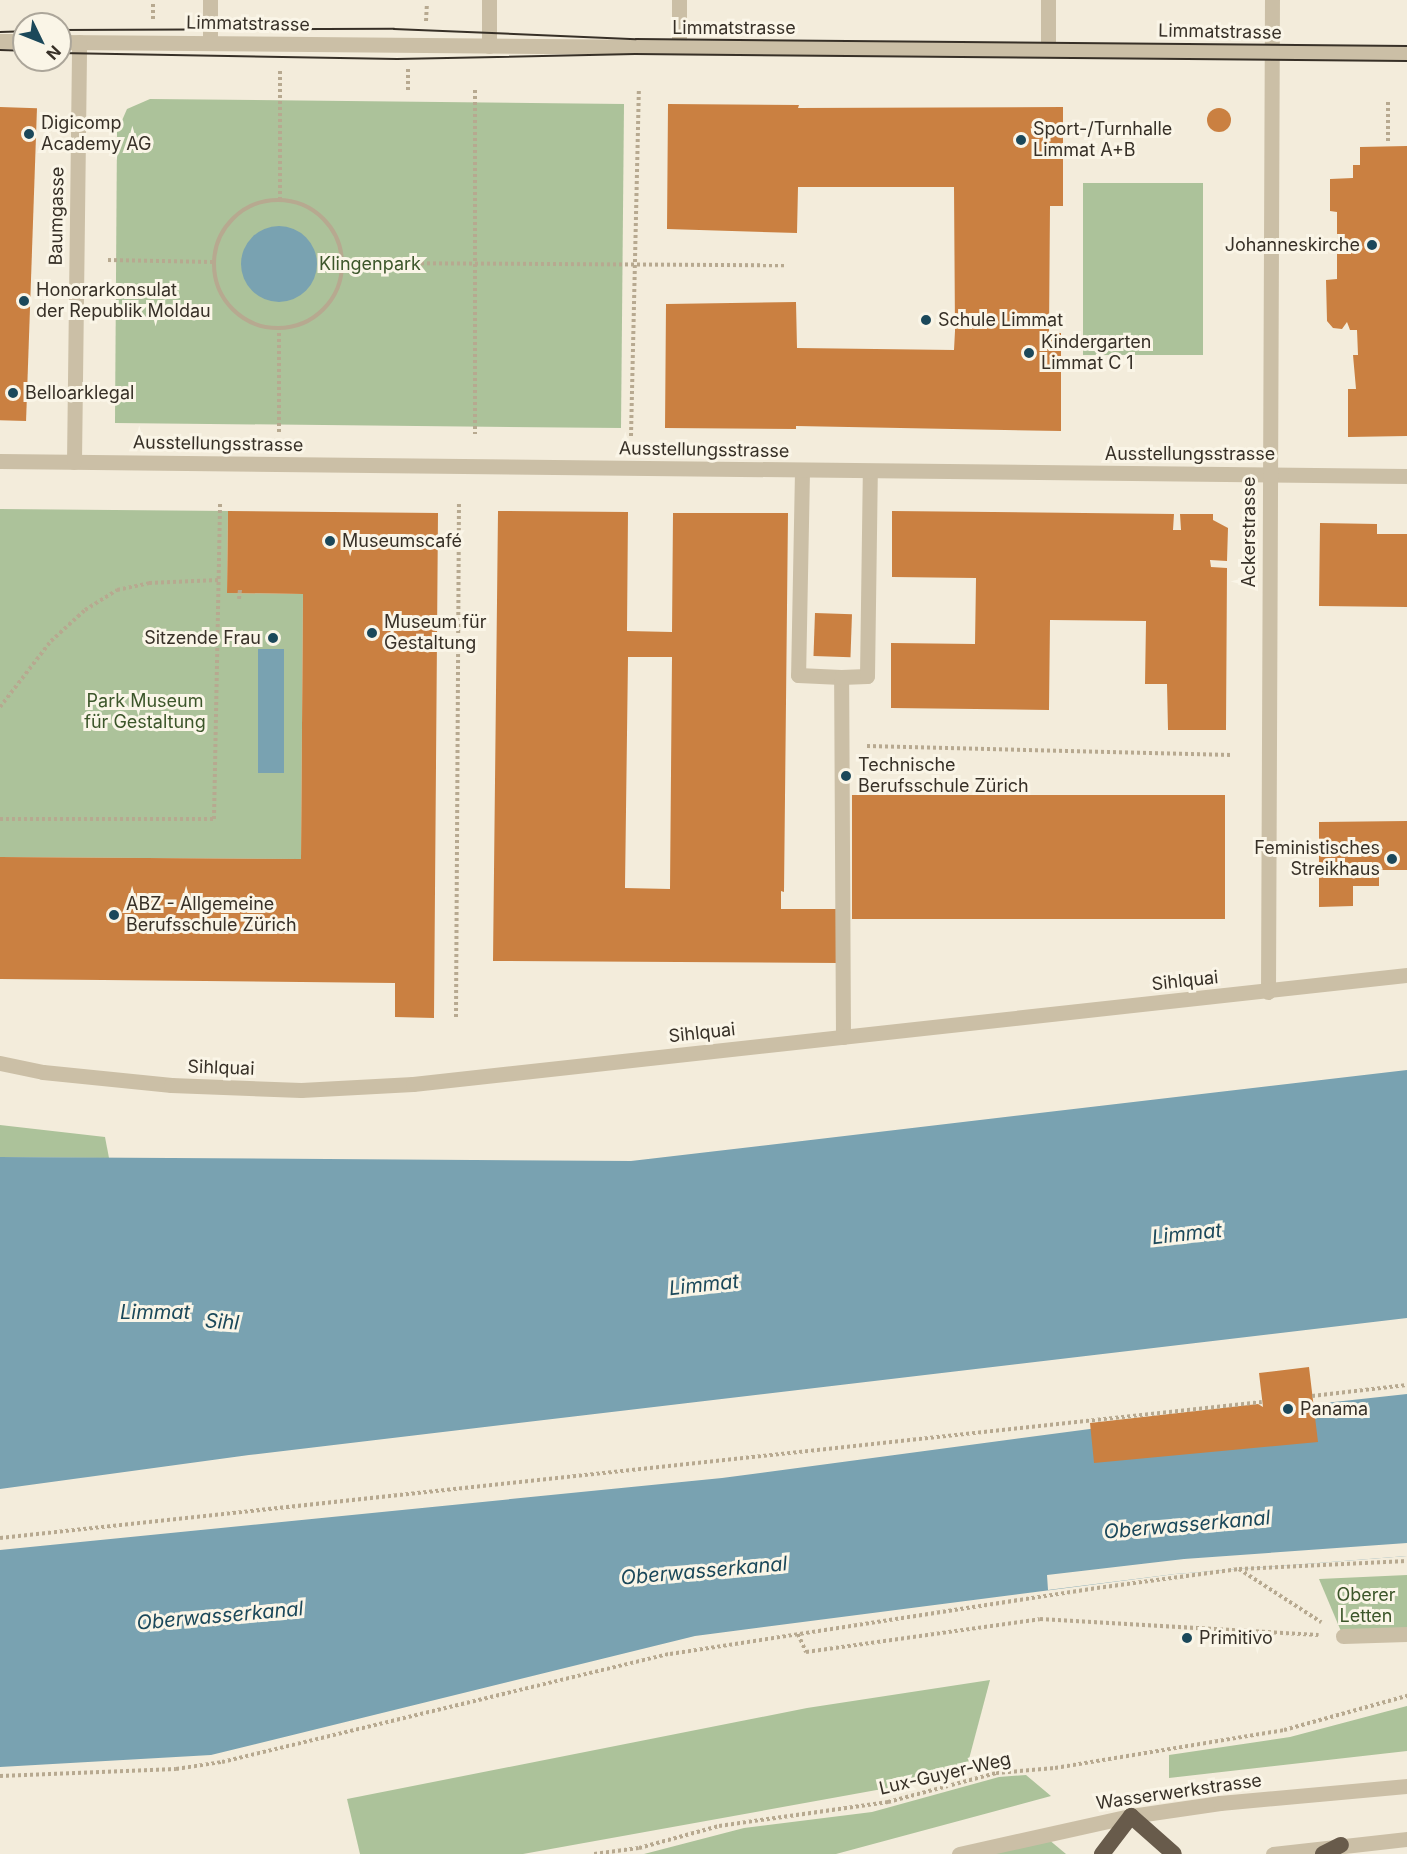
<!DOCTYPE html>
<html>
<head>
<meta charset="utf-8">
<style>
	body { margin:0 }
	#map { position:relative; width:1407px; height:1854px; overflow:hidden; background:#f3ecdb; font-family:Inter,sans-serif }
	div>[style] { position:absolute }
	.green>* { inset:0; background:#acc29a; transform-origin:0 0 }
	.water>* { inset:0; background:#79a2b1; transform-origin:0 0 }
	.round { border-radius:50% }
	.pier>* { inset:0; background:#f3ecdb }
	.building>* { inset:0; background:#ca8041; transform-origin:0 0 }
	.path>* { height:4px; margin-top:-2px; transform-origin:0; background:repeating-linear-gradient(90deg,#b7a990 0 3px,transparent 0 6px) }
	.path>.ring { margin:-2px; padding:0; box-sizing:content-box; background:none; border:4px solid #b7a990; border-radius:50% }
	.service>* { height:15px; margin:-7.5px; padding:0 7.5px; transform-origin:7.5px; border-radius:7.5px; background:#cbbfa6 }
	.minor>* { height:15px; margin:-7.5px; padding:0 7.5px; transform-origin:7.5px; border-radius:7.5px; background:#cbbfa6 }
	.tertiary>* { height:15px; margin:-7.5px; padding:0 7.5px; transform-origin:7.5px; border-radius:7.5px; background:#cbbfa6 }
	.trunk>* { height:16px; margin:-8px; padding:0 8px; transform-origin:8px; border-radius:8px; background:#685b4b }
	.tram>* { height:1.5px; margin:-0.75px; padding:0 0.75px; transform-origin:0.75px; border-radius:0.75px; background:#373027 }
	.dots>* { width:16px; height:16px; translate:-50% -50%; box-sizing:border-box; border:3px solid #faf5e7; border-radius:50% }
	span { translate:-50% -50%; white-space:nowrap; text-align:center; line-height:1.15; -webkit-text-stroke:6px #faf5e7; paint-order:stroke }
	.street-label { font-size:18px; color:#373027 }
	.poi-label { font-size:18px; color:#373027 }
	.left { translate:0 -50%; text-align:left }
	.right { translate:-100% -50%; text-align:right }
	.park-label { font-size:18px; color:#3c562a }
	.water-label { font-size:20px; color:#1b485a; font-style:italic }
	.north { position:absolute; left:12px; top:12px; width:60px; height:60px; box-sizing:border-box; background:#faf5e7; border:2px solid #aca69a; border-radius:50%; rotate:133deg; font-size:16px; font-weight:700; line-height:24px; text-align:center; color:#373027 }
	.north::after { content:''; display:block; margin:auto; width:21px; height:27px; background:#1b485a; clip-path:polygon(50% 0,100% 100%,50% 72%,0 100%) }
</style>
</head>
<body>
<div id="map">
	<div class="green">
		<i style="clip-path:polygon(150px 99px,624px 104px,621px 428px,115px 423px,117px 132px,127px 109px)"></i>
		<i style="left:1083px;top:183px;width:120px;height:172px"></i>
		<i style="clip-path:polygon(0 509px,228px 511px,227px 593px,303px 594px,301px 859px,0 857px)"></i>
		<i style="clip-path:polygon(0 1125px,105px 1137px,109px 1158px,0 1157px)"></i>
		<i style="clip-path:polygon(1407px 1575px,1407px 1634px,1343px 1636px,1319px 1579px)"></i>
		<i style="clip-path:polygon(990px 1680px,965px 1774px,523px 1854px,360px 1854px,347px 1799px,807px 1708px)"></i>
		<i style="clip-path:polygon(1407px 1706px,1407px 1751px,1169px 1778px,1169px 1755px,1290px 1737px)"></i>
		<i style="clip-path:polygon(1026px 1775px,1051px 1796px,836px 1854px,644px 1854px,744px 1828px,872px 1812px,999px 1777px)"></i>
		<i style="clip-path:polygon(1042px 1834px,1066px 1854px,970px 1854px)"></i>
	</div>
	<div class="water">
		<i class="round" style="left:241px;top:226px;width:76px;height:76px"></i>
		<i style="left:258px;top:649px;width:26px;height:124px"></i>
		<i style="clip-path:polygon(1407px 1070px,1407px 1318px,249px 1455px,0 1489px,0 1157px,631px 1161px)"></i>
		<i style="clip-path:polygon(1407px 1394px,1407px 1556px,1175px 1574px,695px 1636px,211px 1755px,0 1767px,0 1550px,722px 1478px,1105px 1427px)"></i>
	</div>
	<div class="pier">
		<i style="clip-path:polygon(1407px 1543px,1407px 1556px,1175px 1574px,1048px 1590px,1047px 1575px,1184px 1559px)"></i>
	</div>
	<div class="building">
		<i style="clip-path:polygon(668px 104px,799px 105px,798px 108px,1063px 107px,1063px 206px,1050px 206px,1049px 333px,1061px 333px,1061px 431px,796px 426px,796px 429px,665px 428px,666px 304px,796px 302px,797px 348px,954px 350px,955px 331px,954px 187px,798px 187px,797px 233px,667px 229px)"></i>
		<i style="left:0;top:107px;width:37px;height:313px;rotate:2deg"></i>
		<i class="round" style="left:1207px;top:108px;width:24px;height:24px"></i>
		<i style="clip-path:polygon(1407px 146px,1407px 436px,1348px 437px,1348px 389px,1356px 389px,1353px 355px,1358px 355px,1357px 330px,1350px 330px,1347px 322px,1342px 329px,1333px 328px,1327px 321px,1326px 280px,1337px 279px,1337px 212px,1330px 211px,1330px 179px,1353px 178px,1353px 165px,1360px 165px,1360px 147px)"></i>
		<i style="clip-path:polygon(228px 511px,438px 513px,434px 1018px,395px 1017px,395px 983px,0 979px,0 857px,301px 859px,303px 594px,227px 593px)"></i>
		<i style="clip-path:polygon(evenodd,498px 511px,628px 512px,627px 631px,672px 632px,673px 513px,788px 513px,784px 892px,781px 891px,781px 909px,839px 909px,839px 963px,493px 961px,498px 511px,628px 657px,672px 657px,670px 889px,625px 888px,628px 657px)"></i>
		<i style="clip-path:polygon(892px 511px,1174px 514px,1173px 530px,1181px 530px,1180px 514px,1213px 514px,1213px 520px,1228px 528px,1227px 561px,1210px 560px,1211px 567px,1227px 568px,1226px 730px,1168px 730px,1167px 684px,1145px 684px,1146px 621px,1050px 620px,1049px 710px,891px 708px,891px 643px,975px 644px,976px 578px,892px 577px)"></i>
		<i style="clip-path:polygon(1320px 523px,1377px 524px,1377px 534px,1407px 534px,1407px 607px,1319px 606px)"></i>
		<i style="left:815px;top:613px;width:37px;height:43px;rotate:2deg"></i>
		<i style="left:852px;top:795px;width:373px;height:124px"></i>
		<i style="clip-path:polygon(1407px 821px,1407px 870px,1379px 870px,1379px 886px,1353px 886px,1353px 906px,1319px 907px,1319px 822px)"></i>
		<i style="clip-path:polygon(1309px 1367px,1318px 1442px,1094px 1463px,1090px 1423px,1258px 1404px,1263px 1407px,1259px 1373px)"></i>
	</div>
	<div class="path">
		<i style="left:153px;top:19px;width:17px;rotate:-90deg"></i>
		<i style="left:426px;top:21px;width:17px;rotate:-87deg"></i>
		<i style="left:408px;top:69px;width:21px;rotate:90deg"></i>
		<i style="left:475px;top:90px;width:344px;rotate:90deg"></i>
		<i style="left:1388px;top:102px;width:42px;rotate:90deg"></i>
		<i class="ring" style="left:214px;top:200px;width:124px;height:124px"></i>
		<i style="left:280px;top:200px;width:132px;rotate:-90deg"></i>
		<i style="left:108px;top:260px;width:105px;rotate:1.1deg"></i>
		<i style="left:343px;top:263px;width:442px;rotate:0.3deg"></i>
		<i style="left:279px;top:432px;width:103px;rotate:-90deg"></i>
		<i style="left:631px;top:436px;width:346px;rotate:-88.7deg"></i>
		<i style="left:239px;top:599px;width:10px;rotate:-84deg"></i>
		<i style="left:0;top:707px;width:83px;rotate:-52.3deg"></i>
		<i style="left:51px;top:641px;width:46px;rotate:-42.4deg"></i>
		<i style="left:85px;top:610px;width:38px;rotate:-32deg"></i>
		<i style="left:117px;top:590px;width:33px;rotate:-12deg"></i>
		<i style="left:149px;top:583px;width:69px;rotate:-2.5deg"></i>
		<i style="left:867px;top:746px;width:365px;rotate:1.4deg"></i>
		<i style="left:0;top:819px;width:214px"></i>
		<i style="left:214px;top:819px;width:318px;rotate:-88.9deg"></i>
		<i style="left:456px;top:1017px;width:516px;rotate:-89.67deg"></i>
		<i style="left:1312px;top:1396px;width:96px;rotate:-6.6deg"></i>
		<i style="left:0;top:1538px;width:1269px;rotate:-6.15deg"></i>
		<i style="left:1239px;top:1569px;width:98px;rotate:32.9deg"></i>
		<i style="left:798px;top:1634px;width:20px;rotate:66deg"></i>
		<i style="left:806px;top:1652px;width:236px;rotate:-8deg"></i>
		<i style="left:1040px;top:1619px;width:279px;rotate:3.3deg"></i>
		<i style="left:0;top:1776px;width:176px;rotate:-2.3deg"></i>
		<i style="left:176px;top:1769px;width:47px;rotate:-8.7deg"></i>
		<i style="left:222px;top:1762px;width:461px;rotate:-13.6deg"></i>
		<i style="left:670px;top:1654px;width:432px;rotate:-8.8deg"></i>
		<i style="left:1097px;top:1588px;width:143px;rotate:-7.6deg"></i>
		<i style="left:1239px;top:1569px;width:168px;rotate:-2.7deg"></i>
		<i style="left:594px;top:1854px;width:45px;rotate:-7.6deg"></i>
		<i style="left:639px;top:1848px;width:83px;rotate:-15.4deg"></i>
		<i style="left:719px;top:1826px;width:171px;rotate:-8.1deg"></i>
		<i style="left:888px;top:1802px;width:112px;rotate:-15deg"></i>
		<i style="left:996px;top:1773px;width:59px;rotate:-4.8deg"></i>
		<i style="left:1055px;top:1768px;width:232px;rotate:-9.4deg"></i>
		<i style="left:1284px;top:1730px;width:128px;rotate:-15.5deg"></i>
	</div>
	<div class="service">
		<i style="left:210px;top:43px;width:43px;rotate:-90deg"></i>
		<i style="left:802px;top:471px;width:204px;rotate:91.1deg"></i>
		<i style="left:798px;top:675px;width:43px;rotate:2.7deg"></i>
		<i style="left:843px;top:1037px;width:360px;rotate:-90.3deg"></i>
		<i style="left:841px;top:677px;width:26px;rotate:-2deg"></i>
		<i style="left:867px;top:676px;width:205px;rotate:-89.2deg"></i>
		<i style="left:1343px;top:1636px;width:64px;rotate:-1.8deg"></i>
	</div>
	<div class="minor">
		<i style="left:489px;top:0;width:46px;rotate:90deg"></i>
		<i style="left:1048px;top:0;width:50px;rotate:90deg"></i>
		<i style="left:0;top:41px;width:24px"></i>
		<i style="left:60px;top:42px;width:1347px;rotate:0.47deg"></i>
		<i style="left:679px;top:47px;width:47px;rotate:-90deg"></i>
		<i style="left:0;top:461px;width:1407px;rotate:0.61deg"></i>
		<i style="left:74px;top:462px;width:420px;rotate:-89.3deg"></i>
		<i style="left:1268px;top:992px;width:992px;rotate:-89.77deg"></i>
	</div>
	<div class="tertiary">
		<i style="left:0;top:1063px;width:44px;rotate:11.8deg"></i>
		<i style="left:43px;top:1072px;width:129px;rotate:5.8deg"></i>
		<i style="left:171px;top:1085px;width:130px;rotate:2.2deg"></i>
		<i style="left:301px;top:1090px;width:112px;rotate:-3.1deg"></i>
		<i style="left:413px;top:1084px;width:1000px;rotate:-6.26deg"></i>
		<i style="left:959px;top:1854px;width:176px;rotate:-12.5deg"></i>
		<i style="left:1131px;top:1816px;width:90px;rotate:-8.3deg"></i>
		<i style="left:1220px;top:1803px;width:188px;rotate:-5.2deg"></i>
		<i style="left:1273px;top:1854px;width:135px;rotate:-6.4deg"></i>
	</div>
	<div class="trunk">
		<i style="left:1102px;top:1854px;width:48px;rotate:-52.7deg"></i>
		<i style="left:1131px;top:1816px;width:57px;rotate:41.5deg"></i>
		<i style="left:1323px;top:1854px;width:20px;rotate:-27deg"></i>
	</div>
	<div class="tram">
		<i style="left:60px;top:30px;width:334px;rotate:-0.2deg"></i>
		<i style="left:394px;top:29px;width:242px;rotate:2.4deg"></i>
		<i style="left:636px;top:39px;width:771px;rotate:0.52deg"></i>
		<i style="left:0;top:32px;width:24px;rotate:-2deg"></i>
		<i style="left:0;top:50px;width:24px;rotate:2deg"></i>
		<i style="left:60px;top:53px;width:337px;rotate:1deg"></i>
		<i style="left:397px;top:59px;width:238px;rotate:-1.2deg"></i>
		<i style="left:635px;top:54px;width:772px;rotate:0.52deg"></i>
	</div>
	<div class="dots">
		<i style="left:29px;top:134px;background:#1b485a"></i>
		<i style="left:1021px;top:140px;background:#1b485a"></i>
		<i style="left:1372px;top:245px;background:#1b485a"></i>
		<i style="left:24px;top:301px;background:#1b485a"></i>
		<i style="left:926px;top:320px;background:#1b485a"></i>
		<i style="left:1029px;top:353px;background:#1b485a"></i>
		<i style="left:13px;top:393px;background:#1b485a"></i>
		<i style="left:330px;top:541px;background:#1b485a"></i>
		<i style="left:372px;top:633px;background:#1b485a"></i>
		<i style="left:273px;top:638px;background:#1b485a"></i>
		<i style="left:846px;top:776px;background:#1b485a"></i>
		<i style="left:1392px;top:859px;background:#1b485a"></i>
		<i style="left:114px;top:915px;background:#1b485a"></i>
		<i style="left:1288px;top:1409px;background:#1b485a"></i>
		<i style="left:1187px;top:1638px;background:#1b485a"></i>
	</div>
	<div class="street-label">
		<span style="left:248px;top:24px;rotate:1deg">Limmatstrasse</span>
		<span style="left:734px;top:28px">Limmatstrasse</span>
		<span style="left:1220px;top:32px;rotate:1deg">Limmatstrasse</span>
		<span style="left:57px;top:216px;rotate:-89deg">Baumgasse</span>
		<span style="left:218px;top:444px;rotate:1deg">Ausstellungsstrasse</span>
		<span style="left:704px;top:450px;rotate:1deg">Ausstellungsstrasse</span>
		<span style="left:1190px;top:454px">Ausstellungsstrasse</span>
		<span style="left:1249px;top:532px;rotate:-90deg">Ackerstrasse</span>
		<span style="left:1185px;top:981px;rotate:-6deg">Sihlquai</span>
		<span style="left:702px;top:1033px;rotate:-6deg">Sihlquai</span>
		<span style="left:221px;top:1068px;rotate:2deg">Sihlquai</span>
		<span style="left:945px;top:1774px;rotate:-13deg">Lux-Guyer-Weg</span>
		<span style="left:1179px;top:1792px;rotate:-8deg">Wasserwerkstrasse</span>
	</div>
	<div class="poi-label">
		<span class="left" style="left:41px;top:134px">Digicomp<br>Academy AG</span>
		<span class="left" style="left:1033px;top:140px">Sport-/Turnhalle<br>Limmat A+B</span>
		<span class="right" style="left:1360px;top:245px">Johanneskirche</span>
		<span class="left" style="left:36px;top:301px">Honorarkonsulat<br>der Republik Moldau</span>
		<span class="left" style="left:938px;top:320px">Schule Limmat</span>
		<span class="left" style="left:1041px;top:353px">Kindergarten<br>Limmat C 1</span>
		<span class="left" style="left:25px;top:393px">Belloarklegal</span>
		<span class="left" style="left:342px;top:541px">Museumscafé</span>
		<span class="left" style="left:384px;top:633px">Museum für<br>Gestaltung</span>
		<span class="right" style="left:261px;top:638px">Sitzende Frau</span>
		<span class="left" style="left:858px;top:776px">Technische<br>Berufsschule Zürich</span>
		<span class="right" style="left:1380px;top:859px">Feministisches<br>Streikhaus</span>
		<span class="left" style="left:126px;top:915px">ABZ - Allgemeine<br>Berufsschule Zürich</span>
		<span class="left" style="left:1300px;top:1409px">Panama</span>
		<span class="left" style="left:1199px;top:1638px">Primitivo</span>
	</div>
	<div class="park-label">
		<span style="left:370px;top:264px">Klingenpark</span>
		<span style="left:145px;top:712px">Park Museum<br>für Gestaltung</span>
		<span style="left:1366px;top:1606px">Oberer<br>Letten</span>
	</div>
	<div class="water-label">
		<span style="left:1187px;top:1234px;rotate:-6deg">Limmat</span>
		<span style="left:704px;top:1285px;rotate:-6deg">Limmat</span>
		<span style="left:155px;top:1312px">Limmat</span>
		<span style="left:222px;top:1322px;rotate:4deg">Sihl</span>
		<span style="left:1187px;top:1525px;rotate:-5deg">Oberwasserkanal</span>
		<span style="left:704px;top:1571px;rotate:-5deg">Oberwasserkanal</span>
		<span style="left:220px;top:1616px;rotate:-5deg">Oberwasserkanal</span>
	</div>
	<div class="north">N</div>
</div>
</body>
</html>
